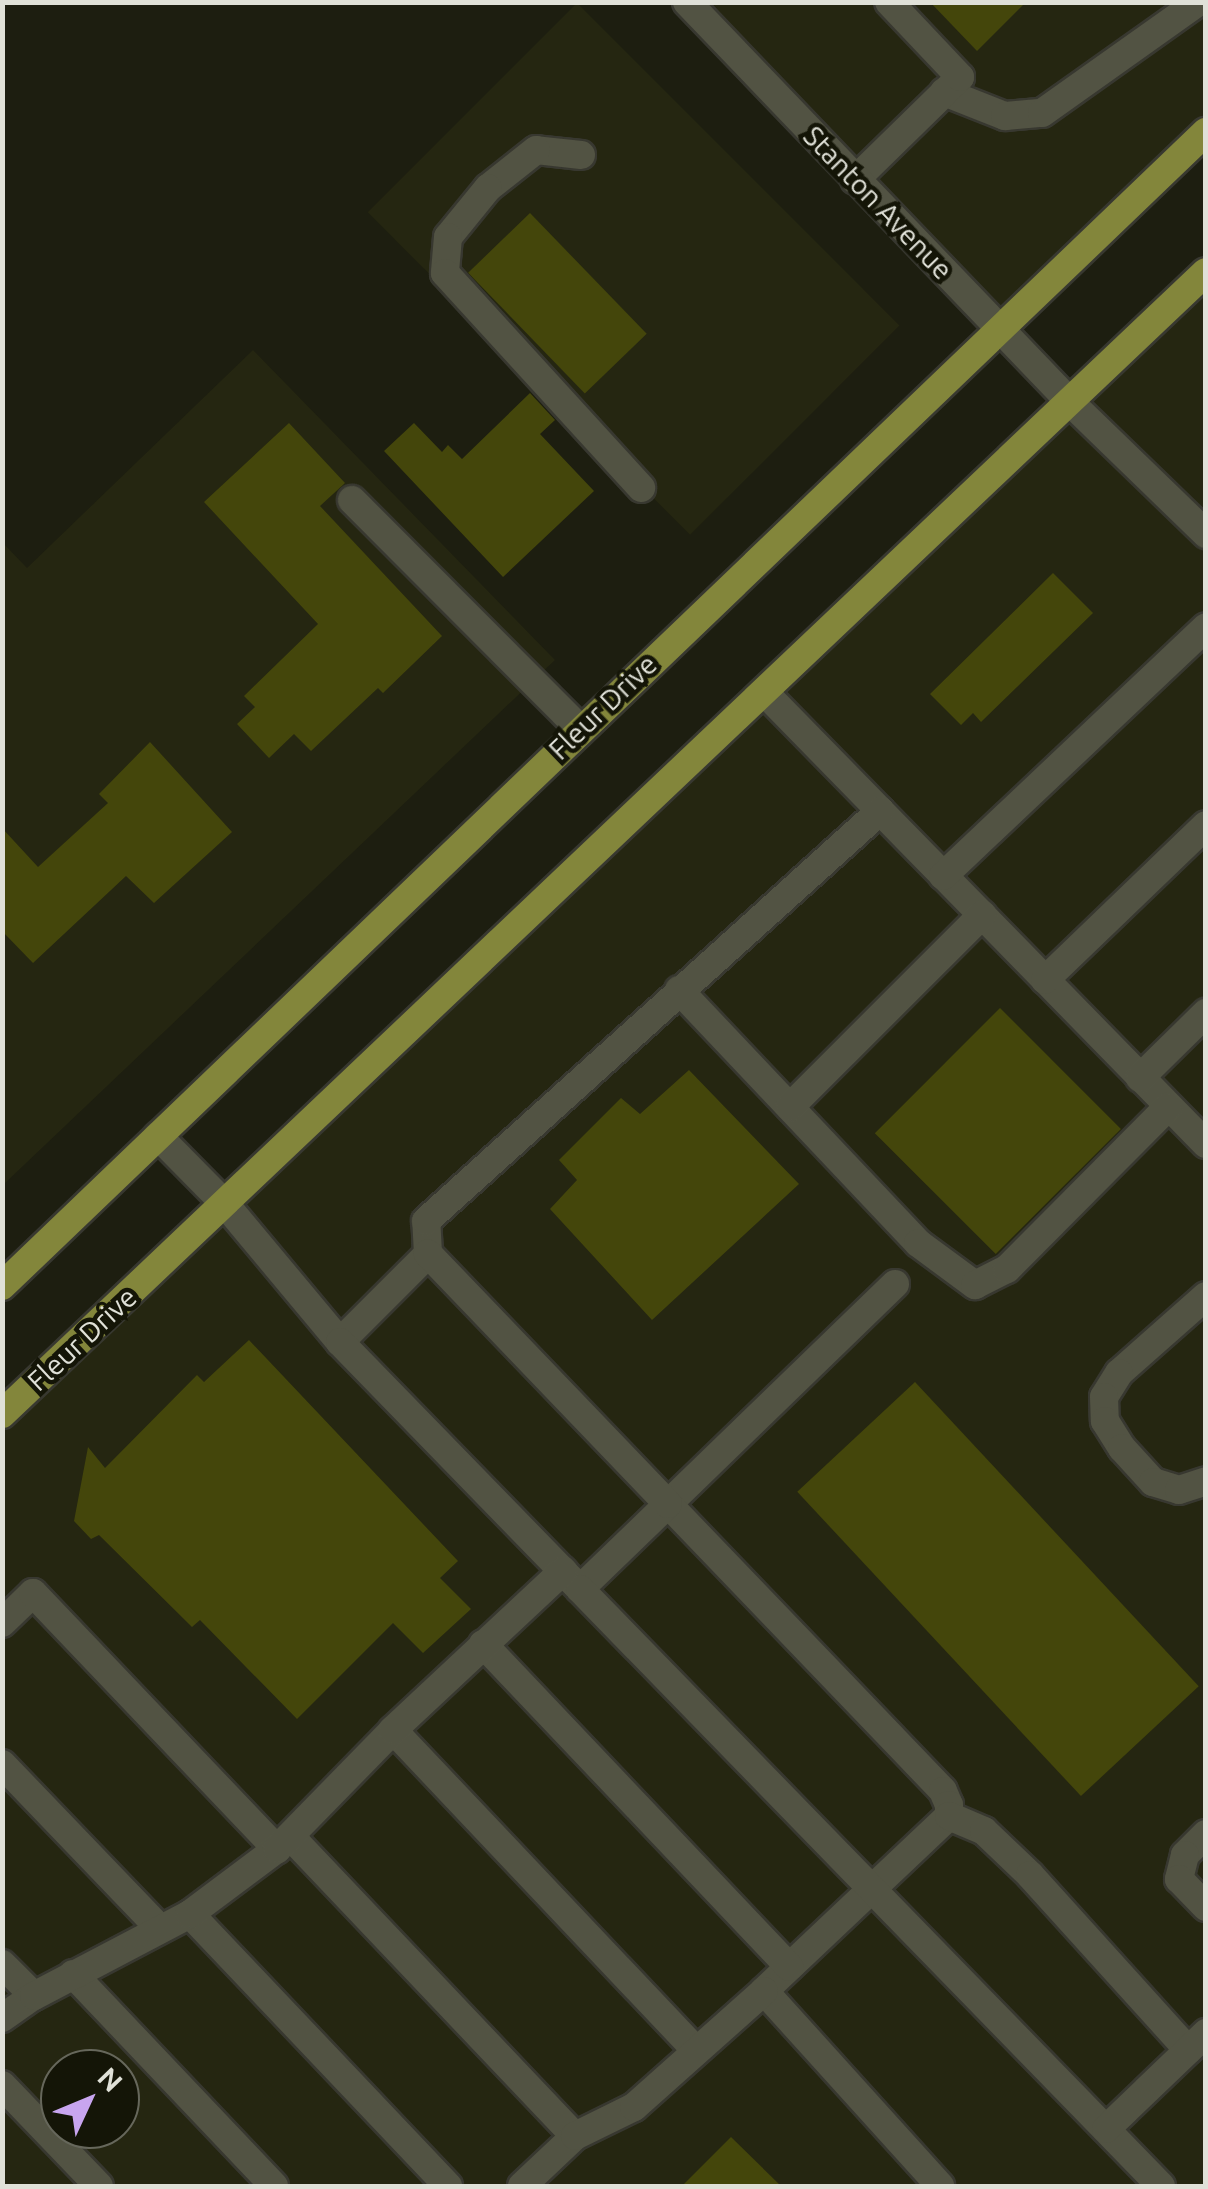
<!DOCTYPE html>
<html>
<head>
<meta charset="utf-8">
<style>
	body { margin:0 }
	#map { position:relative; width:1208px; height:2189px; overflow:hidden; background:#1d1e10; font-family:Ubuntu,sans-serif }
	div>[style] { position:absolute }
	.built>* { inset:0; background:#252611; transform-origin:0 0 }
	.building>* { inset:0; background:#44460b; transform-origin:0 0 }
	.roads { filter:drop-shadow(2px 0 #383830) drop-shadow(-2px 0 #383830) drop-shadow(0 2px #383830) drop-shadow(0 -2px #383830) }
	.service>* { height:28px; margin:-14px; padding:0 14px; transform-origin:14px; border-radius:14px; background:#525343 }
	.minor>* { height:28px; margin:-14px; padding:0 14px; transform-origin:14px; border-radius:14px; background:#525343 }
	.primary>* { height:28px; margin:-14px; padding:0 14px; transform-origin:14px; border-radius:14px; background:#83863b }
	span { translate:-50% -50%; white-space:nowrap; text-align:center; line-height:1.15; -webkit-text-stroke:9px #141507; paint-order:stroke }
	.street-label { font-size:28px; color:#e0e1d8 }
	.frame { position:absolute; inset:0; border:5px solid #e0e1d8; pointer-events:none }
	.north { position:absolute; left:40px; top:2049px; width:100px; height:100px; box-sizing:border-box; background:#141507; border:2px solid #66675b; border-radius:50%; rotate:46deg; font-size:28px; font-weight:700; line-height:40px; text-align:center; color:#e0e1d8 }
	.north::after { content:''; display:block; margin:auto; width:35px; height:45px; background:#c8a5ef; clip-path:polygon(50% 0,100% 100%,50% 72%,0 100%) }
</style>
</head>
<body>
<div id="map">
	<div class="built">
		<i style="left:577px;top:3px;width:456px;height:296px;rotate:45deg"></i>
		<i style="clip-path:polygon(687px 3px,1205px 3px,1205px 132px,998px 327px)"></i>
		<i style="clip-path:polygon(evenodd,1205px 272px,1205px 2186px,3px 2186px,3px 1414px,1205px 272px,60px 2069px,120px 2069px,120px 2129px,60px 2129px,60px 2069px)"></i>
		<i style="clip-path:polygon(253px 350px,555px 660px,3px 1185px,3px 543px,27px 568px)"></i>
	</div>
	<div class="building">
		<i style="clip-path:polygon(930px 2px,1026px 2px,977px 51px)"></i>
		<i style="left:530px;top:213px;width:168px;height:86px;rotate:46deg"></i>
		<i style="clip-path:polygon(530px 393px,555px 420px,540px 434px,594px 491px,503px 577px,384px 451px,414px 423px,442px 452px,448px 445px,462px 459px)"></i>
		<i style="clip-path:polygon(289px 423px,345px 483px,320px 506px,442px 636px,383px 693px,378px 688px,311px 751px,294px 734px,269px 758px,237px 724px,255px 707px,244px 696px,318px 624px,204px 502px)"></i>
		<i style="clip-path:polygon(1053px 573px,1093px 613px,981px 722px,973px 713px,961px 725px,930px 694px)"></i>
		<i style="clip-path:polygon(150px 742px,232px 832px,154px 903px,126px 876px,33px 963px,2px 931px,2px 828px,38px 867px,108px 803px,99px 794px)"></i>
		<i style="left:1000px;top:1008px;width:171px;height:177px;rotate:45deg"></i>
		<i style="clip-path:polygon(689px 1070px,799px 1184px,652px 1320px,550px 1209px,577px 1180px,559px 1160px,621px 1098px,640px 1114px)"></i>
		<i style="clip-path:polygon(249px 1340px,458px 1561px,440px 1578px,471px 1609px,423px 1653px,393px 1623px,297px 1719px,200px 1620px,192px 1627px,99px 1535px,91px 1539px,74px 1521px,88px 1447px,105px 1468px,197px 1375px,204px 1382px)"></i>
		<i style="left:915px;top:1382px;width:416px;height:161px;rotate:47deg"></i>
		<i style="clip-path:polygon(731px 2137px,781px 2186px,682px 2186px)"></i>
	</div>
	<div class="roads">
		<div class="service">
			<i style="left:944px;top:92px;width:66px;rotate:21.5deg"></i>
			<i style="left:1005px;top:116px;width:37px;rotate:-5deg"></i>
			<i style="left:1042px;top:113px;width:191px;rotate:-35.4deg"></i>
			<i style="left:581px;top:155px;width:45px;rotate:-173.7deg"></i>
			<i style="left:536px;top:150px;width:61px;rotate:141.6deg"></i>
			<i style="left:488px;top:188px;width:63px;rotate:129.2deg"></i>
			<i style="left:448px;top:237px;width:36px;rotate:95deg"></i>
			<i style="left:445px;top:273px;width:291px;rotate:47.6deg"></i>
			<i style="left:855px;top:180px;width:147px;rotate:-44.4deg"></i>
			<i style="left:960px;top:77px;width:103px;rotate:-133.4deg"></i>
			<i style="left:1070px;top:402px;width:190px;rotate:44.1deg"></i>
			<i style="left:352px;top:500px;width:323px;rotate:45.1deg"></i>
			<i style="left:764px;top:692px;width:632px;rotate:45.64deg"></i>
			<i style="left:943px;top:876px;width:362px;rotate:-43.4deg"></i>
			<i style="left:1045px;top:980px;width:223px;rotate:-43.9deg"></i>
			<i style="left:679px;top:990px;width:348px;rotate:46.6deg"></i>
			<i style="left:918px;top:1243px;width:71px;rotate:36.4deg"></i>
			<i style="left:975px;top:1285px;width:36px;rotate:-27deg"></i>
			<i style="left:1007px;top:1269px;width:228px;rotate:-45.2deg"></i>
			<i style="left:1140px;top:1078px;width:93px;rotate:-44.6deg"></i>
			<i style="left:790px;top:1107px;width:272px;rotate:-45deg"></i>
			<i style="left:158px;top:1136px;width:95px;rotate:45.4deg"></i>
			<i style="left:225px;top:1204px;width:180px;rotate:50.2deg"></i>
			<i style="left:340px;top:1342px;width:124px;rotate:-45deg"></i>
			<i style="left:428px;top:1254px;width:33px;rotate:-93deg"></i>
			<i style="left:426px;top:1221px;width:612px;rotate:-42.08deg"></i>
			<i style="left:895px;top:1284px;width:316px;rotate:135.9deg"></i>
			<i style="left:668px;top:1504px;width:397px;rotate:46.2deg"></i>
			<i style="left:943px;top:1791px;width:15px;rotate:67deg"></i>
			<i style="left:949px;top:1805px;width:11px;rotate:90deg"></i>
			<i style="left:949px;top:1816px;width:255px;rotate:136.6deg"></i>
			<i style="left:764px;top:1991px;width:263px;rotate:47.9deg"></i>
			<i style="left:1206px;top:1296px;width:116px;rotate:138.5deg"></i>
			<i style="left:1119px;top:1373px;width:28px;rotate:122deg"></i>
			<i style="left:1104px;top:1397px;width:24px;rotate:88deg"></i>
			<i style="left:1105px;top:1421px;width:32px;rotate:58deg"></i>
			<i style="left:1122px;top:1448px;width:46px;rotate:47.6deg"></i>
			<i style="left:1153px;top:1482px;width:27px;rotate:17deg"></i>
			<i style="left:1179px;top:1490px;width:28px;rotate:-18deg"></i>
			<i style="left:340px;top:1342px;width:344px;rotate:45.8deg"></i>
			<i style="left:580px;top:1589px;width:122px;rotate:-44deg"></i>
			<i style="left:668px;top:1504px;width:347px;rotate:-133.8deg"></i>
			<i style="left:580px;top:1589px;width:833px;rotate:45.78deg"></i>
			<i style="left:2px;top:1623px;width:43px;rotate:-44.1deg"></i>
			<i style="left:33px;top:1593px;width:354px;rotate:46.4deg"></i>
			<i style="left:483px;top:1644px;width:445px;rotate:46.5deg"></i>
			<i style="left:393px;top:1730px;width:439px;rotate:46.6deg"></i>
			<i style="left:2px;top:1764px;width:228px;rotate:46.2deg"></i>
			<i style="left:949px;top:1816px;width:38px;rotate:23deg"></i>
			<i style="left:984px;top:1831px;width:64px;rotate:43.7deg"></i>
			<i style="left:1030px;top:1875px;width:236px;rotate:47.9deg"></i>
			<i style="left:1206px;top:1834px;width:30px;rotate:135deg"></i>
			<i style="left:1185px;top:1855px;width:25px;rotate:104deg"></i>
			<i style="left:1179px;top:1879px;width:39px;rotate:46deg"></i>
			<i style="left:291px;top:1837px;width:412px;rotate:46.5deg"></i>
			<i style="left:190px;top:1914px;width:375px;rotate:46.5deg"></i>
			<i style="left:2px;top:1964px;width:45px;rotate:45deg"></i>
			<i style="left:73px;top:1974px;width:292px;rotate:46.5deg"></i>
			<i style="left:2px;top:2018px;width:39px;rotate:-35deg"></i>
			<i style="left:34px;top:1996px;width:176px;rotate:-27.7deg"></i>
			<i style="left:190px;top:1914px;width:109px;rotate:-36.8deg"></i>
			<i style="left:277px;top:1849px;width:166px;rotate:-45.7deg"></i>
			<i style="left:393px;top:1730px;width:233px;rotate:-43.1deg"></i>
			<i style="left:2px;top:2085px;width:140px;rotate:46.2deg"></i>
			<i style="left:1106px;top:2129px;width:139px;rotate:-43.8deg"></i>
			<i style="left:522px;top:2186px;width:73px;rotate:-43.3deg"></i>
			<i style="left:575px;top:2136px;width:66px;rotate:-26.2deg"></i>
			<i style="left:634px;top:2107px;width:174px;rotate:-41.7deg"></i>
		</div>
		<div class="minor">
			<i style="left:687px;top:2px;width:554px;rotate:46.24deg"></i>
		</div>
		<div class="primary">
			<i style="left:2px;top:1286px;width:1668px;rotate:-43.79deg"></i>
			<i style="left:2px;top:1414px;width:1659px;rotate:-43.49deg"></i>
		</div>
	</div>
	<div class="street-label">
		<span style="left:878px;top:203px;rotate:46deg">Stanton Avenue</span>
		<span style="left:603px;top:707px;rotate:-44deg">Fleur Drive</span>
		<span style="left:82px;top:1339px;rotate:-43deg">Fleur Drive</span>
	</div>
	<div class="frame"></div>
	<div class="north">N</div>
</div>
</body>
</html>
